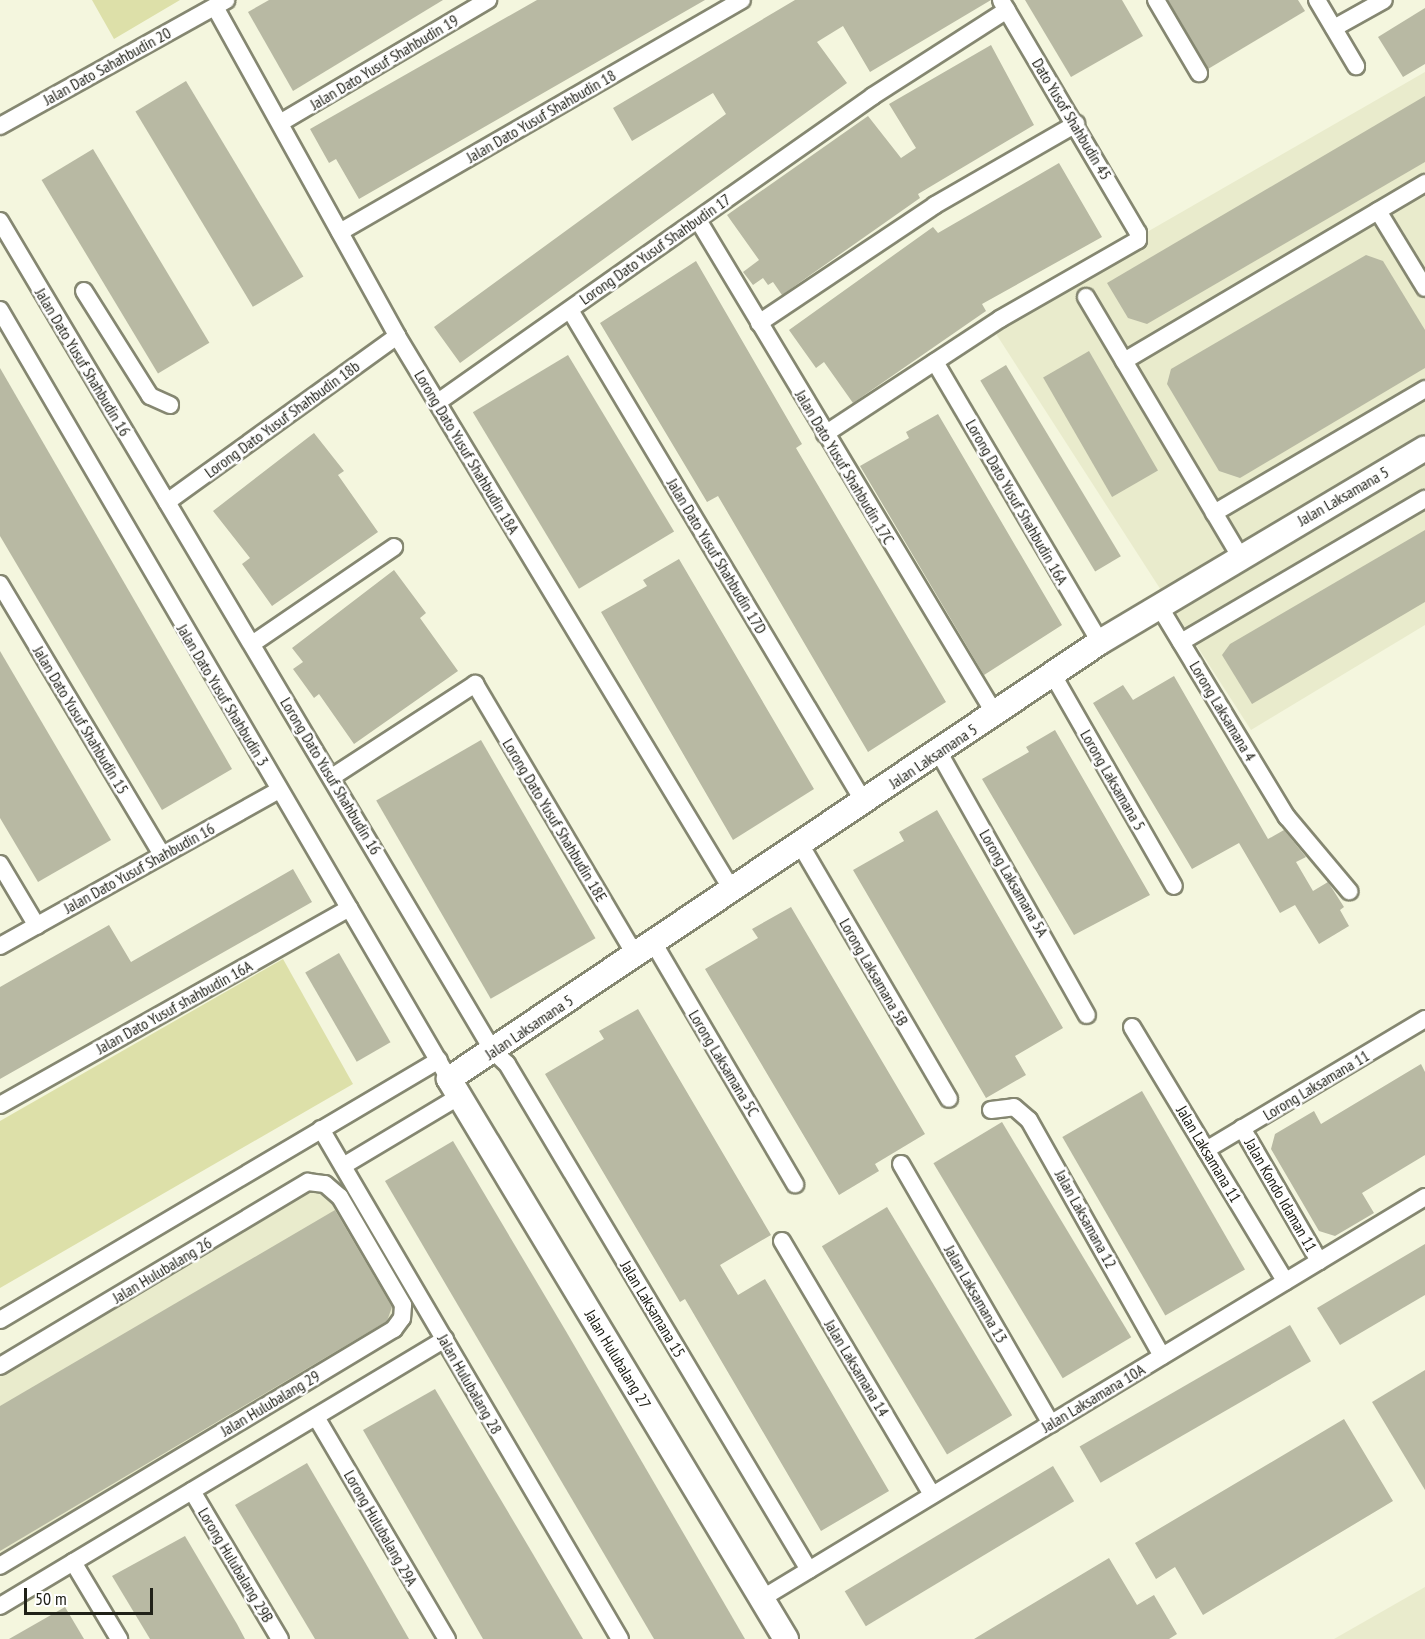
<!DOCTYPE html>
<html>
<head>
<meta charset="utf-8">
<style>
	body { margin:0 }
	#map { position:relative; width:1425px; height:1639px; overflow:hidden; background:#f4f6de; font-family:"PT Sans Narrow",sans-serif }
	div>[style] { position:absolute }
	.built>* { inset:0; background:#e9ebcc }
	.green>* { inset:0; background:#dde0a9 }
	.building>* { inset:0; background:#b8b9a3; transform-origin:0 0 }
	.roads { filter:drop-shadow(2px 0 #858771) drop-shadow(-2px 0 #858771) drop-shadow(0 2px #858771) drop-shadow(0 -2px #858771) }
	.street>* { height:16px; margin:-8px; padding:0 8px; transform-origin:8px; border-radius:8px; background:#fff }
	.secondary>* { height:24px; margin:-12px; padding:0 12px; transform-origin:12px; border-radius:12px; background:#fff }
	span { translate:-50% -50%; white-space:nowrap; text-align:center; line-height:1.15; -webkit-text-stroke:5px #fff; paint-order:stroke }
	.street-label { font-size:16px; color:#202118 }
	.scale { position:absolute; left:24px; top:1588px; width:129px; height:27px; box-sizing:border-box; border:3px solid #202118; border-top:0; padding-left:8px; font-size:18px; line-height:21px; white-space:nowrap; color:#202118; -webkit-text-stroke:4px #fff; paint-order:stroke }
</style>
</head>
<body>
<div id="map">
	<div class="built">
		<i style="clip-path:polygon(1425px 72px,1425px 625px,1251px 730px,989px 323px)"></i>
		<i style="clip-path:polygon(308px 1188px,322px 1189px,334px 1200px,398px 1308px,391px 1323px,0 1558px,0 1374px)"></i>
		<i style="clip-path:polygon(1425px 1587px,1425px 1639px,1334px 1639px)"></i>
	</div>
	<div class="green">
		<i style="clip-path:polygon(92px 0,180px 0,114px 39px)"></i>
		<i style="clip-path:polygon(283px 959px,353px 1084px,0 1288px,0 1121px)"></i>
	</div>
	<div class="building">
		<i style="clip-path:polygon(269px 0,443px 0,293px 91px,248px 12px)"></i>
		<i style="clip-path:polygon(537px 0,705px 0,359px 199px,336px 159px,329px 163px,310px 129px)"></i>
		<i style="clip-path:polygon(795px 0,991px 0,870px 72px,843px 26px,817px 42px,847px 83px,460px 363px,434px 327px,726px 114px,713px 93px,632px 141px,613px 108px)"></i>
		<i style="clip-path:polygon(1025px 0,1122px 0,1143px 36px,1071px 77px)"></i>
		<i style="clip-path:polygon(1168px 0,1298px 0,1305px 11px,1208px 69px)"></i>
		<i style="clip-path:polygon(1425px 8px,1425px 64px,1403px 77px,1378px 37px)"></i>
		<i style="clip-path:polygon(991px 45px,1034px 125px,918px 194px,920px 198px,782px 295px,773px 282px,768px 285px,763px 278px,753px 285px,743px 272px,759px 260px,727px 215px,868px 116px,901px 158px,916px 148px,889px 104px)"></i>
		<i style="left:186px;top:81px;width:228px;height:59px;rotate:59deg"></i>
		<i style="clip-path:polygon(1425px 96px,1425px 162px,1147px 324px,1128px 318px,1107px 283px)"></i>
		<i style="left:93px;top:149px;width:226px;height:60px;rotate:59deg"></i>
		<i style="clip-path:polygon(1059px 163px,1102px 237px,982px 304px,986px 311px,853px 403px,824px 362px,816px 368px,789px 330px,933px 227px,938px 233px)"></i>
		<i style="clip-path:polygon(1366px 255px,1383px 261px,1425px 330px,1425px 368px,1240px 478px,1219px 471px,1167px 384px,1171px 369px)"></i>
		<i style="clip-path:polygon(696px 261px,802px 444px,796px 448px,946px 702px,868px 752px,718px 496px,707px 502px,600px 323px)"></i>
		<i style="left:1089px;top:351px;width:138px;height:53px;rotate:60deg"></i>
		<i style="left:568px;top:355px;width:206px;height:111px;rotate:59deg"></i>
		<i style="left:1006px;top:365px;width:223px;height:30px;rotate:59deg"></i>
		<i style="clip-path:polygon(0 368px,232px 769px,162px 810px,0 536px)"></i>
		<i style="clip-path:polygon(938px 414px,1062px 625px,984px 675px,860px 466px,909px 438px,906px 432px)"></i>
		<i style="clip-path:polygon(314px 433px,344px 471px,338px 475px,378px 532px,272px 606px,242px 564px,250px 558px,213px 511px)"></i>
		<i style="clip-path:polygon(1425px 530px,1425px 602px,1252px 704px,1222px 655px,1230px 644px)"></i>
		<i style="clip-path:polygon(679px 559px,814px 789px,733px 840px,601px 612px,647px 586px,643px 580px)"></i>
		<i style="clip-path:polygon(394px 570px,426px 613px,420px 618px,458px 671px,354px 744px,319px 694px,314px 698px,293px 669px,303px 662px,292px 648px)"></i>
		<i style="clip-path:polygon(0 651px,111px 840px,38px 882px,0 818px)"></i>
		<i style="clip-path:polygon(1174px 676px,1268px 839px,1284px 830px,1306px 857px,1296px 862px,1313px 891px,1328px 882px,1344px 907px,1340px 910px,1349px 926px,1319px 944px,1295px 905px,1280px 913px,1239px 843px,1192px 869px,1093px 703px,1123px 685px,1133px 700px)"></i>
		<i style="clip-path:polygon(1055px 730px,1150px 895px,1074px 935px,982px 779px,1029px 752px,1026px 747px)"></i>
		<i style="left:481px;top:740px;width:229px;height:121px;rotate:60deg"></i>
		<i style="clip-path:polygon(937px 810px,1063px 1028px,1015px 1056px,1026px 1075px,986px 1098px,853px 870px,904px 841px,899px 832px)"></i>
		<i style="clip-path:polygon(293px 869px,312px 902px,0 1079px,0 987px,109px 925px,131px 962px)"></i>
		<i style="clip-path:polygon(791px 907px,925px 1134px,875px 1164px,879px 1171px,839px 1195px,705px 969px,758px 938px,752px 929px)"></i>
		<i style="left:339px;top:953px;width:103px;height:39px;rotate:60deg"></i>
		<i style="clip-path:polygon(638px 1009px,771px 1235px,720px 1265px,738px 1295px,765px 1279px,889px 1491px,821px 1531px,685px 1299px,680px 1302px,545px 1074px,604px 1039px,599px 1031px)"></i>
		<i style="clip-path:polygon(1421px 1064px,1425px 1072px,1425px 1155px,1362px 1193px,1374px 1213px,1335px 1236px,1319px 1231px,1271px 1149px,1275px 1134px,1314px 1111px,1321px 1124px)"></i>
		<i style="left:1142px;top:1091px;width:206px;height:92px;rotate:60deg"></i>
		<i style="left:1002px;top:1122px;width:251px;height:80px;rotate:59deg"></i>
		<i style="clip-path:polygon(453px 1141px,567px 1333px,745px 1639px,654px 1639px,385px 1181px)"></i>
		<i style="left:887px;top:1207px;width:243px;height:76px;rotate:59deg"></i>
		<i style="clip-path:polygon(335px 1210px,392px 1307px,387px 1321px,0 1551px,0 1406px)"></i>
		<i style="clip-path:polygon(1425px 1244px,1425px 1295px,1340px 1345px,1317px 1308px)"></i>
		<i style="left:1290px;top:1325px;width:42px;height:243px;rotate:60deg"></i>
		<i style="clip-path:polygon(1425px 1370px,1425px 1490px,1372px 1402px)"></i>
		<i style="clip-path:polygon(435px 1389px,530px 1549px,583px 1639px,483px 1639px,363px 1430px)"></i>
		<i style="clip-path:polygon(1344px 1419px,1393px 1501px,1203px 1615px,1175px 1567px,1156px 1579px,1135px 1543px)"></i>
		<i style="clip-path:polygon(307px 1463px,366px 1564px,409px 1639px,315px 1639px,235px 1505px)"></i>
		<i style="left:1053px;top:1466px;width:41px;height:243px;rotate:59deg"></i>
		<i style="clip-path:polygon(185px 1536px,237px 1624px,245px 1639px,150px 1639px,112px 1576px)"></i>
		<i style="clip-path:polygon(1109px 1558px,1137px 1605px,1154px 1595px,1177px 1634px,1169px 1639px,974px 1639px)"></i>
		<i style="clip-path:polygon(65px 1607px,84px 1639px,9px 1639px)"></i>
	</div>
	<div class="roads">
		<div class="street">
			<i style="left:1156px;top:0;width:85px;rotate:59.5deg"></i>
			<i style="left:1317px;top:0;width:77px;rotate:59.4deg"></i>
			<i style="left:215px;top:7px;width:376px;rotate:61deg"></i>
			<i style="left:397px;top:336px;width:647px;rotate:58.84deg"></i>
			<i style="left:1334px;top:28px;width:57px;rotate:-29.2deg"></i>
			<i style="left:280px;top:123px;width:242px;rotate:-30.6deg"></i>
			<i style="left:0;top:126px;width:259px;rotate:-29.1deg"></i>
			<i style="left:1378px;top:211px;width:90px;rotate:58.6deg"></i>
			<i style="left:698px;top:220px;width:576px;rotate:58.99deg"></i>
			<i style="left:0;top:221px;width:965px;rotate:59.29deg"></i>
			<i style="left:493px;top:1051px;width:19px;rotate:43deg"></i>
			<i style="left:507px;top:1064px;width:589px;rotate:59.17deg"></i>
			<i style="left:340px;top:232px;width:464px;rotate:-30deg"></i>
			<i style="left:84px;top:291px;width:124px;rotate:57.8deg"></i>
			<i style="left:150px;top:396px;width:22px;rotate:24deg"></i>
			<i style="left:1086px;top:297px;width:301px;rotate:59.3deg"></i>
			<i style="left:0;top:310px;width:890px;rotate:59.72deg"></i>
			<i style="left:570px;top:310px;width:573px;rotate:59.14deg"></i>
			<i style="left:759px;top:323px;width:212px;rotate:-33.8deg"></i>
			<i style="left:935px;top:205px;width:163px;rotate:-29.9deg"></i>
			<i style="left:1124px;top:361px;width:350px;rotate:-30.6deg"></i>
			<i style="left:935px;top:362px;width:325px;rotate:59.5deg"></i>
			<i style="left:438px;top:402px;width:532px;rotate:-35.12deg"></i>
			<i style="left:873px;top:96px;width:159px;rotate:-32.7deg"></i>
			<i style="left:825px;top:434px;width:209px;rotate:-33.3deg"></i>
			<i style="left:1000px;top:319px;width:159px;rotate:-29.8deg"></i>
			<i style="left:1138px;top:240px;width:7px;rotate:-90deg"></i>
			<i style="left:1138px;top:233px;width:270px;rotate:-120.5deg"></i>
			<i style="left:167px;top:502px;width:284px;rotate:-35.8deg"></i>
			<i style="left:1214px;top:513px;width:245px;rotate:-30.4deg"></i>
			<i style="left:0;top:584px;width:316px;rotate:59.1deg"></i>
			<i style="left:1159px;top:606px;width:247px;rotate:58.8deg"></i>
			<i style="left:1287px;top:817px;width:97px;rotate:50deg"></i>
			<i style="left:1181px;top:642px;width:283px;rotate:-30.4deg"></i>
			<i style="left:252px;top:644px;width:172px;rotate:-34.3deg"></i>
			<i style="left:1053px;top:675px;width:243px;rotate:60.2deg"></i>
			<i style="left:938px;top:751px;width:303px;rotate:60.6deg"></i>
			<i style="left:332px;top:777px;width:171px;rotate:-33deg"></i>
			<i style="left:475px;top:684px;width:315px;rotate:59.4deg"></i>
			<i style="left:800px;top:844px;width:295px;rotate:59.7deg"></i>
			<i style="left:0;top:864px;width:72px;rotate:59.2deg"></i>
			<i style="left:653px;top:942px;width:281px;rotate:59.6deg"></i>
			<i style="left:0;top:946px;width:320px;rotate:-29.2deg"></i>
			<i style="left:1132px;top:1027px;width:297px;rotate:58.9deg"></i>
			<i style="left:0;top:1105px;width:401px;rotate:-29.4deg"></i>
			<i style="left:991px;top:1110px;width:23px;rotate:-7deg"></i>
			<i style="left:1014px;top:1107px;width:20px;rotate:41deg"></i>
			<i style="left:1029px;top:1120px;width:271px;rotate:60.6deg"></i>
			<i style="left:1242px;top:1128px;width:154px;rotate:59.9deg"></i>
			<i style="left:321px;top:1129px;width:591px;rotate:59.62deg"></i>
			<i style="left:1206px;top:1150px;width:255px;rotate:-30.9deg"></i>
			<i style="left:901px;top:1164px;width:300px;rotate:60deg"></i>
			<i style="left:343px;top:1166px;width:136px;rotate:-30.9deg"></i>
			<i style="left:782px;top:1241px;width:295px;rotate:59.4deg"></i>
			<i style="left:0;top:1320px;width:510px;rotate:-30.64deg"></i>
			<i style="left:0;top:1366px;width:359px;rotate:-30.9deg"></i>
			<i style="left:308px;top:1182px;width:17px;rotate:7deg"></i>
			<i style="left:325px;top:1184px;width:20px;rotate:41deg"></i>
			<i style="left:340px;top:1197px;width:125px;rotate:59.7deg"></i>
			<i style="left:403px;top:1305px;width:13px;rotate:94deg"></i>
			<i style="left:402px;top:1318px;width:14px;rotate:126deg"></i>
			<i style="left:394px;top:1329px;width:460px;rotate:149deg"></i>
			<i style="left:316px;top:1417px;width:258px;rotate:59.5deg"></i>
			<i style="left:192px;top:1491px;width:172px;rotate:59.3deg"></i>
			<i style="left:73px;top:1562px;width:90px;rotate:59.1deg"></i>
			<i style="left:761px;top:1599px;width:776px;rotate:-31.19deg"></i>
			<i style="left:0;top:1606px;width:519px;rotate:-30.96deg"></i>
		</div>
		<div class="secondary">
			<i style="left:786px;top:1639px;width:654px;rotate:-121.04deg"></i>
			<i style="left:449px;top:1079px;width:784px;rotate:-33.87deg"></i>
			<i style="left:1100px;top:642px;width:378px;rotate:-30.8deg"></i>
		</div>
	</div>
	<div class="street-label">
		<span style="left:384px;top:62px;rotate:-31deg">Jalan Dato Yusuf Shahbudin 19</span>
		<span style="left:107px;top:66px;rotate:-29deg">Jalan Dato Sahahbudin 20</span>
		<span style="left:541px;top:116px;rotate:-30deg">Jalan Dato Yusuf Shahbudin 18</span>
		<span style="left:1072px;top:119px;rotate:59deg">Dato Yusof Shahbudin 45</span>
		<span style="left:655px;top:249px;rotate:-35deg">Lorong Dato Yusuf Shahbudin 17</span>
		<span style="left:83px;top:362px;rotate:59deg">Jalan Dato Yusuf Shahbudin 16</span>
		<span style="left:282px;top:419px;rotate:-36deg">Lorong Dato Yusuf Shahbudin 18b</span>
		<span style="left:467px;top:452px;rotate:59deg">Lorong Dato Yusuf Shahbudin 18A</span>
		<span style="left:845px;top:467px;rotate:59deg">Jalan Dato Yusuf Shahbudin 17C</span>
		<span style="left:1343px;top:496px;rotate:-30deg">Jalan Laksamana 5</span>
		<span style="left:1017px;top:502px;rotate:60deg">Lorong Dato Yusuf Shahbudin 16A</span>
		<span style="left:717px;top:556px;rotate:59deg">Jalan Dato Yusuf Shahbudin 17D</span>
		<span style="left:223px;top:695px;rotate:59deg">Jalan Dato Yusuf Shahbudin 3</span>
		<span style="left:1223px;top:711px;rotate:59deg">Lorong Laksamana 4</span>
		<span style="left:81px;top:720px;rotate:59deg">Jalan Dato Yusuf Shahbudin 15</span>
		<span style="left:933px;top:756px;rotate:-34deg">Jalan Laksamana 5</span>
		<span style="left:331px;top:776px;rotate:59deg">Lorong Dato Yusuf Shahbudin 16</span>
		<span style="left:1113px;top:780px;rotate:60deg">Lorong Laksamana 5</span>
		<span style="left:555px;top:820px;rotate:59deg">Lorong Dato Yusuf Shahbudin 18E</span>
		<span style="left:139px;top:868px;rotate:-29deg">Jalan Dato Yusuf Shahbudin 16</span>
		<span style="left:1014px;top:883px;rotate:60deg">Lorong Laksamana 5A</span>
		<span style="left:874px;top:972px;rotate:60deg">Lorong Laksamana 5B</span>
		<span style="left:174px;top:1007px;rotate:-29deg">Jalan Dato Yusuf shahbudin 16A</span>
		<span style="left:529px;top:1027px;rotate:-34deg">Jalan Laksamana 5</span>
		<span style="left:724px;top:1063px;rotate:59deg">Lorong Laksamana 5C</span>
		<span style="left:1316px;top:1085px;rotate:-31deg">Lorong Laksamana 11</span>
		<span style="left:1209px;top:1154px;rotate:59deg">Jalan Laksamana 11</span>
		<span style="left:1281px;top:1195px;rotate:60deg">Jalan Kondo Idaman 11</span>
		<span style="left:1086px;top:1219px;rotate:61deg">Jalan Laksamana 12</span>
		<span style="left:162px;top:1270px;rotate:-31deg">Jalan Hulubalang 26</span>
		<span style="left:976px;top:1294px;rotate:60deg">Jalan Laksamana 13</span>
		<span style="left:653px;top:1309px;rotate:59deg">Jalan Laksamana 15</span>
		<span style="left:618px;top:1359px;rotate:59deg">Jalan Hulubalang 27</span>
		<span style="left:857px;top:1368px;rotate:59deg">Jalan Laksamana 14</span>
		<span style="left:470px;top:1384px;rotate:60deg">Jalan Hulubalang 28</span>
		<span style="left:1093px;top:1398px;rotate:-31deg">Jalan Laksamana 10A</span>
		<span style="left:270px;top:1403px;rotate:-31deg">Jalan Hulubalang 29</span>
		<span style="left:381px;top:1528px;rotate:60deg">Lorong Hulubalang 29A</span>
		<span style="left:236px;top:1565px;rotate:59deg">Lorong Hulubalang 29B</span>
	</div>
	<div class="scale">50 m</div>
</div>
</body>
</html>
